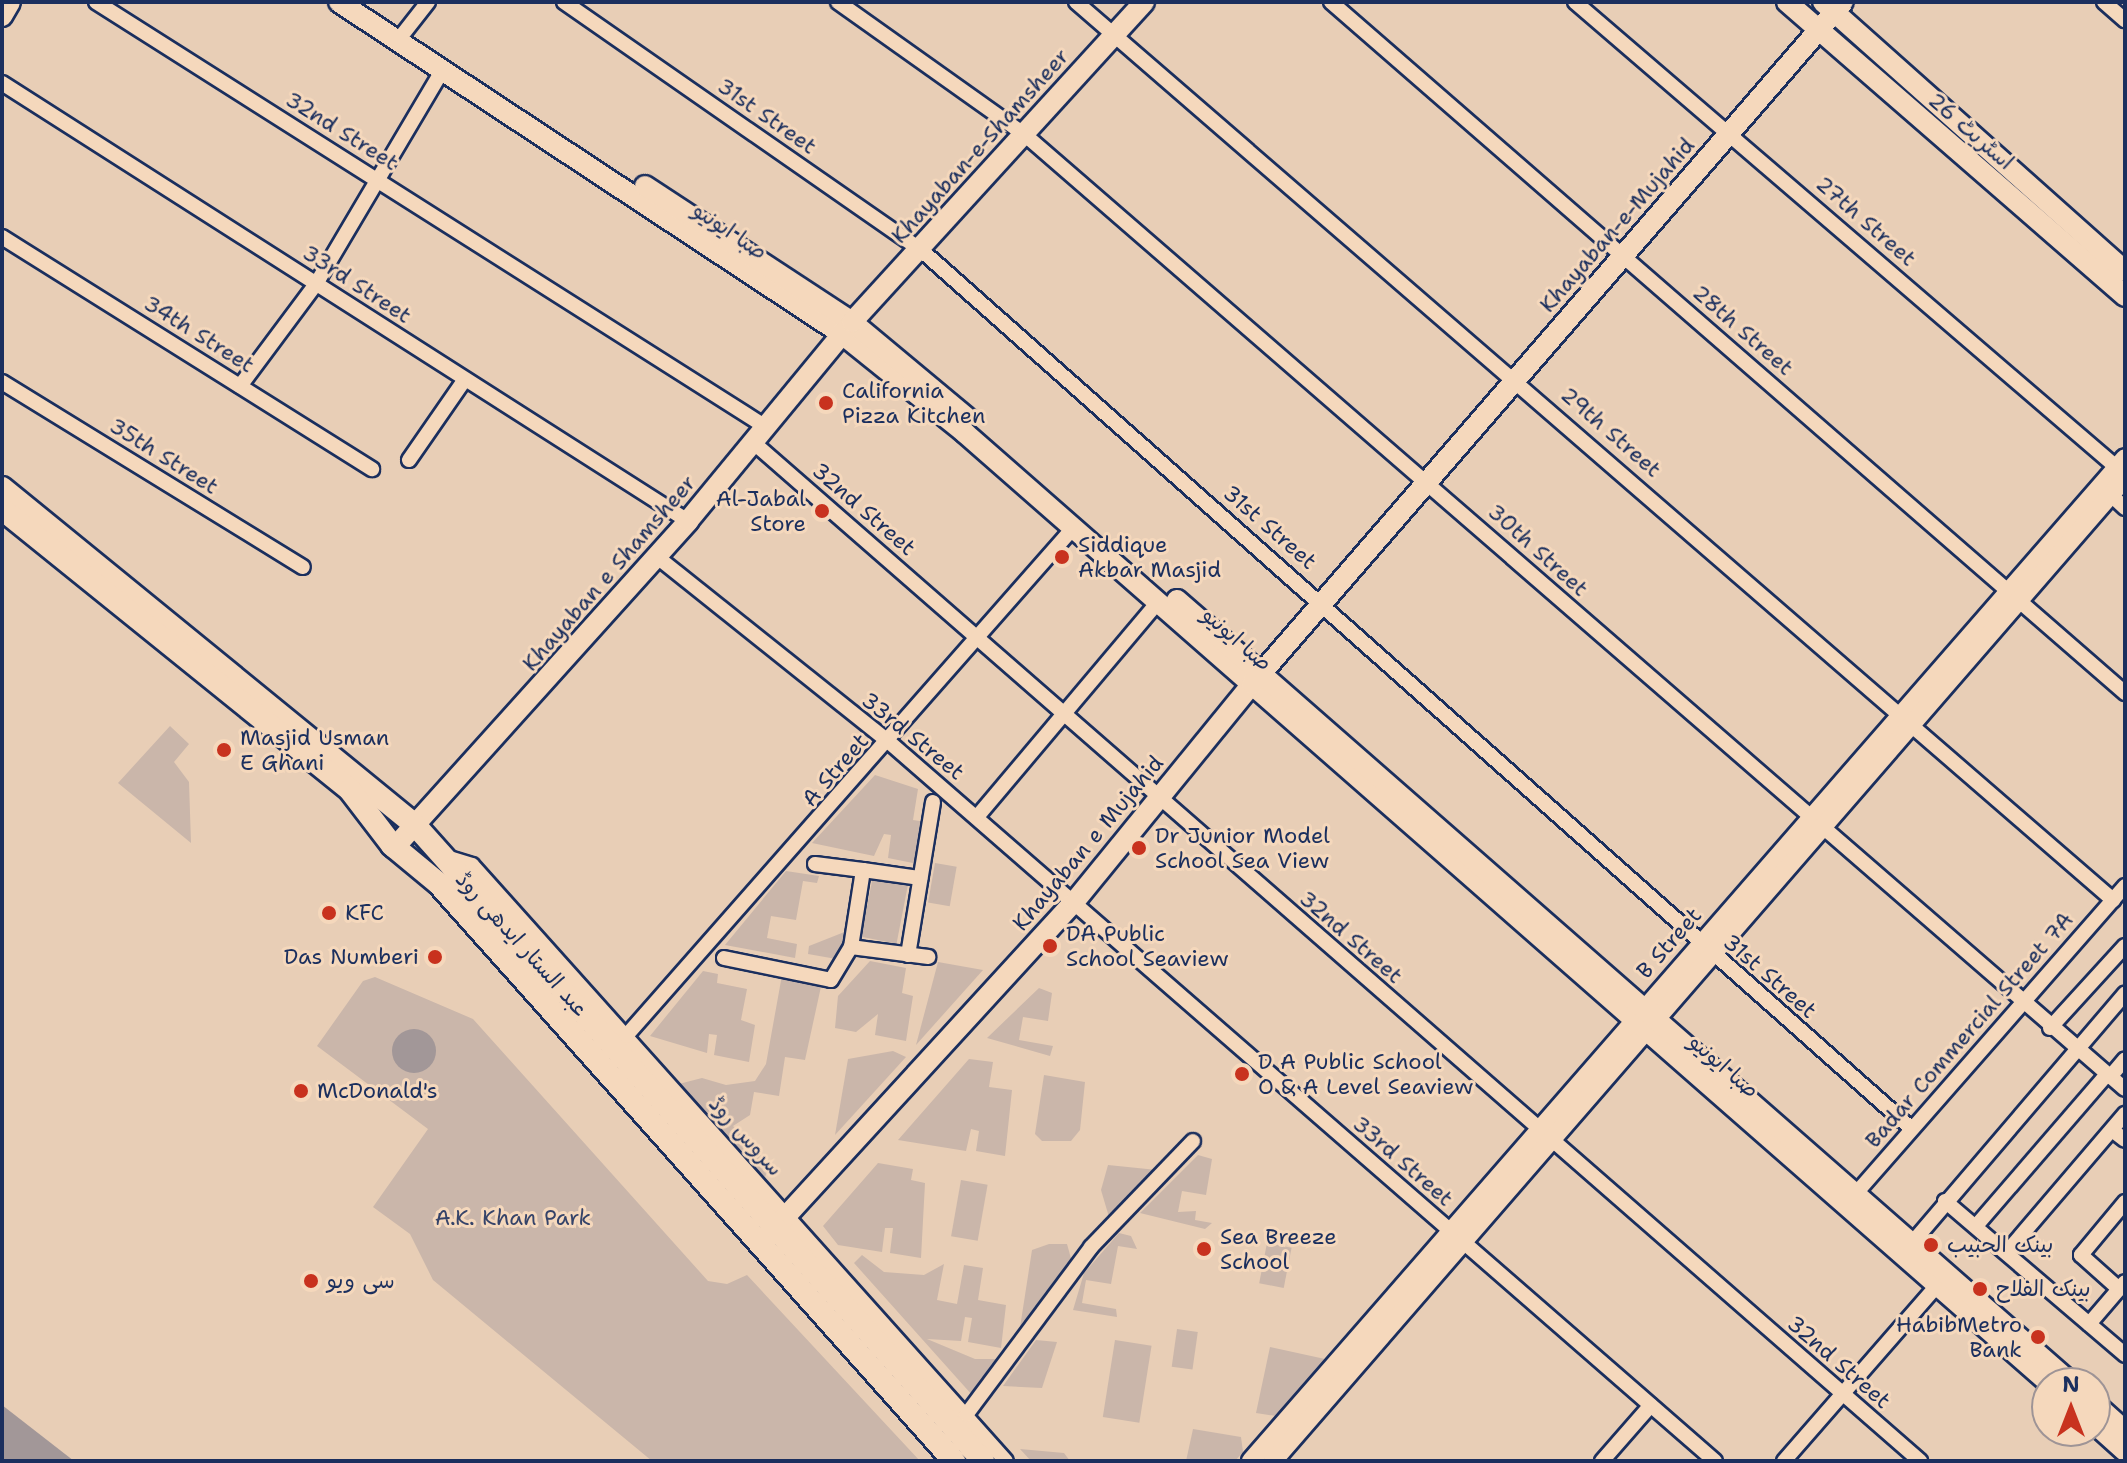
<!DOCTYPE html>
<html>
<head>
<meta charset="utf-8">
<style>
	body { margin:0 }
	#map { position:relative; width:2127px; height:1463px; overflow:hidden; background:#e8ceb6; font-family:"Shantell Sans","Playpen Sans Arabic",sans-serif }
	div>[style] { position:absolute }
	.green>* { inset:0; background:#cab6aa; transform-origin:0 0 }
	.water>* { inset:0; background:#a29798 }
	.round { border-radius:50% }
	.roads { filter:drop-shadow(2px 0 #1b2f5e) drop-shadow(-2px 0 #1b2f5e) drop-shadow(0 2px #1b2f5e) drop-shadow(0 -2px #1b2f5e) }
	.minor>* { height:14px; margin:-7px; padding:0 7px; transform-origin:7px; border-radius:7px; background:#f5d8bc }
	.tertiary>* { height:18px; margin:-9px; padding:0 9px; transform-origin:9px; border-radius:9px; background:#f5d8bc }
	.secondary>* { height:20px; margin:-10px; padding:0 10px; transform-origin:10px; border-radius:10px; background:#f5d8bc }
	.primary>* { height:22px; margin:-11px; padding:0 11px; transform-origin:11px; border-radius:11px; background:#f5d8bc }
	.dots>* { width:22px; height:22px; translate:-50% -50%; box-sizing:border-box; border:4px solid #f5d8bc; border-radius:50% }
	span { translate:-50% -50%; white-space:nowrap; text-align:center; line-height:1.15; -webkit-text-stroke:6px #f5d8bc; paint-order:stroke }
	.street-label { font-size:22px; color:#1b2f5e }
	.poi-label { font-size:22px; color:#1b2f5e }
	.left { translate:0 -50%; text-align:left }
	.right { translate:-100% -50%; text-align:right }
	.park-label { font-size:22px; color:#354369 }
	.frame { position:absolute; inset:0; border:4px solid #1b2f5e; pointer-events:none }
	.north { position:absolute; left:2031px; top:1367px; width:80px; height:80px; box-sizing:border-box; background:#f5d8bc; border:2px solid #9e9496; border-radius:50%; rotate:0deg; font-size:22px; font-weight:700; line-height:32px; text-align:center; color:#1b2f5e }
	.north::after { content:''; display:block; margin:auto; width:28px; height:36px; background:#c8321e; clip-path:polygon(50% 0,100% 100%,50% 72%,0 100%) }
</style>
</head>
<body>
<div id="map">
	<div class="green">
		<i style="clip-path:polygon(170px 726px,189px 744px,174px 762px,189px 782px,191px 843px,118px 783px)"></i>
		<i style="clip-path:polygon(875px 775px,918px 789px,913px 820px,926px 822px,918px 864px,888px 858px,891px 835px,884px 834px,874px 856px,812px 843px)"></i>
		<i style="left:935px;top:863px;width:22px;height:40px;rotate:10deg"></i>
		<i style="clip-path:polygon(786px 871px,819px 876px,817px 883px,803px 881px,796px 920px,771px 916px,767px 938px,797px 944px,795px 958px,725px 945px)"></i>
		<i style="left:873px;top:876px;width:36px;height:62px;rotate:11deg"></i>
		<i style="clip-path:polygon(847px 931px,842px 960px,808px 954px,809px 946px)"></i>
		<i style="clip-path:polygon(870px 961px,906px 968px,902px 993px,913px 996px,906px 1041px,875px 1035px,878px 1014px,856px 1032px,835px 1028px,838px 996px)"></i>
		<i style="clip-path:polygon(938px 962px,983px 970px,916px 1045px)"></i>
		<i style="clip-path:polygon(703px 971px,718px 974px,717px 983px,747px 989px,741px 1020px,755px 1025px,749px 1062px,714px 1055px,717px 1035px,709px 1034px,707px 1053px,650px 1036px)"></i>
		<i style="clip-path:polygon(782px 975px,822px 982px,805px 1060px,785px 1057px,779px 1096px,754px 1092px,750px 1115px,733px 1126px,770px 1165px,765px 1177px,675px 1085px,702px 1078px,726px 1085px,755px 1081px,766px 1064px)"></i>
		<i style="clip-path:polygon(375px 977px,473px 1019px,708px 1281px,727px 1284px,747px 1275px,920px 1461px,652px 1461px,433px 1280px,410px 1234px,373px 1207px,428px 1129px,317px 1046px,363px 981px)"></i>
		<i style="clip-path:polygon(1039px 988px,1052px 993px,1048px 1021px,1023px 1017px,1019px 1040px,1053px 1046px,1050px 1056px,987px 1038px)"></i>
		<i style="clip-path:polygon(893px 1051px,906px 1057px,835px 1135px,848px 1059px)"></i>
		<i style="clip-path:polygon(969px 1059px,993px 1062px,989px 1087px,1012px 1090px,1005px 1156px,976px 1151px,979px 1131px,971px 1129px,966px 1151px,898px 1140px)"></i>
		<i style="clip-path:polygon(1044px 1075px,1085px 1082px,1080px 1130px,1071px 1141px,1042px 1141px,1035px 1134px)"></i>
		<i style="clip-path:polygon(1198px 1155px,1212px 1159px,1206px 1195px,1182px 1191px,1178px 1212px,1196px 1211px,1195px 1220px,1212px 1223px,1205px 1229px,1140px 1213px)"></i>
		<i style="clip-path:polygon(878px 1163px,913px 1169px,911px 1180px,925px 1183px,921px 1258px,890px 1253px,893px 1228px,885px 1228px,882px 1252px,838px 1245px,823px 1226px)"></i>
		<i style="clip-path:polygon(1108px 1165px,1157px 1170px,1109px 1217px,1101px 1190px)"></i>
		<i style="left:961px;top:1180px;width:27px;height:57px;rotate:10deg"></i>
		<i style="clip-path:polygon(1119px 1233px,1131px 1236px,1137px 1249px,1118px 1246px,1111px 1284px,1086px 1280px,1082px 1303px,1116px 1309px,1117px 1317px,1073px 1310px,1084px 1273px)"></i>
		<i style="left:1267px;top:1243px;width:25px;height:41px;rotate:11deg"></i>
		<i style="clip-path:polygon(1049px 1244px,1067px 1244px,1072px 1262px,1019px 1334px,1032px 1250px)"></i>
		<i style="clip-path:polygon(862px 1255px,884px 1272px,924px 1275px,944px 1264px,937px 1300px,957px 1304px,964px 1265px,983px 1268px,978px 1300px,1006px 1305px,1001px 1348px,968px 1342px,972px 1318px,965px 1317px,961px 1341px,927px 1339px,975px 1359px,998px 1359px,973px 1396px,854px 1263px)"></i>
		<i style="left:1177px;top:1329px;width:21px;height:38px;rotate:8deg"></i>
		<i style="clip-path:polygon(1036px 1340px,1057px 1342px,1042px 1388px,1003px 1386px)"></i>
		<i style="left:1115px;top:1340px;width:37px;height:78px;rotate:9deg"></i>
		<i style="clip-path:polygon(1270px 1347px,1325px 1359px,1276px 1416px,1256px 1413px)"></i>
		<i style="clip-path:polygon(1193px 1429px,1241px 1437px,1243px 1452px,1235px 1461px,1186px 1461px)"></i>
		<i style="clip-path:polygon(1020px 1449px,1064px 1453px,1070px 1461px,1031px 1461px)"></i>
	</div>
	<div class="water">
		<i class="round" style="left:392px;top:1029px;width:44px;height:44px"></i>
		<i style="clip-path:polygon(2px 1405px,74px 1461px,2px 1461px)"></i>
	</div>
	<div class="roads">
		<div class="minor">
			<i style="left:96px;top:2px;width:793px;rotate:32.39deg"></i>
			<i style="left:564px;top:2px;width:433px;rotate:34.8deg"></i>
			<i style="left:920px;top:249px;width:1326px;rotate:41.58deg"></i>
			<i style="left:838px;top:2px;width:228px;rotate:35.4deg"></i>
			<i style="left:1024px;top:134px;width:1457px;rotate:40.94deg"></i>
			<i style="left:1076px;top:2px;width:1372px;rotate:40.89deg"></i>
			<i style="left:1331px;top:2px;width:1053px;rotate:41.03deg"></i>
			<i style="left:1575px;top:2px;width:721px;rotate:40.67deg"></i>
			<i style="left:2104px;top:2px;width:28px;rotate:41deg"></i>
			<i style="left:399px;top:39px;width:47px;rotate:-51.9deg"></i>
			<i style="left:2px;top:83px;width:814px;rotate:32.56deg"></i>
			<i style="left:2px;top:237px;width:437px;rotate:32.1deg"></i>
			<i style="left:2px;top:382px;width:353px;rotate:31.6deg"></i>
			<i style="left:240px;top:386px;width:127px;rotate:-53.3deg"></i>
			<i style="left:316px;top:284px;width:250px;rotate:-59.4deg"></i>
			<i style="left:754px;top:443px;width:1548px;rotate:41.12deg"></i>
			<i style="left:409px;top:460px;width:98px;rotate:-55.3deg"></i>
			<i style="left:2111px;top:495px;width:19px;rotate:43deg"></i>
			<i style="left:656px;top:556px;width:298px;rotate:38.6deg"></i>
			<i style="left:889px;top:742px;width:1095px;rotate:41.04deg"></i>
			<i style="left:977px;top:817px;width:281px;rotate:-49.9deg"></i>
			<i style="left:446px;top:857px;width:27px;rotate:17deg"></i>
			<i style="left:472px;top:865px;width:800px;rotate:48.14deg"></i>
			<i style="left:815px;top:864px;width:48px;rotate:7.1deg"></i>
			<i style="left:851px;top:947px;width:78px;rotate:-81.1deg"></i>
			<i style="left:863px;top:870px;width:58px;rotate:8deg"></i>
			<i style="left:908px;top:955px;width:155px;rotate:-80.7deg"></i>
			<i style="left:724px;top:958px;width:109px;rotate:11.6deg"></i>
			<i style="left:831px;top:980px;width:39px;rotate:-59deg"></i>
			<i style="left:851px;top:947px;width:78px;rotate:7.4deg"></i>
			<i style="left:2050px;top:1028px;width:111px;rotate:-47.6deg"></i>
			<i style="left:626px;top:1036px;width:677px;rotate:-48.65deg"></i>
			<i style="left:2110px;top:1077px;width:23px;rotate:-50deg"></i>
			<i style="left:2112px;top:1130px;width:16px;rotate:38deg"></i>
			<i style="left:1851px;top:1199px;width:416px;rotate:-48.8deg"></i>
			<i style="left:1945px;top:1201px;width:237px;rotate:40.5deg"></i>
			<i style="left:1976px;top:1226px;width:201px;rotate:-49.2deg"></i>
			<i style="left:1912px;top:1243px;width:328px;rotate:-49.5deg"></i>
			<i style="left:2007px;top:1252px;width:182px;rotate:-49.5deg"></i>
			<i style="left:2119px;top:1289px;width:51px;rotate:-138.2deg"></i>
			<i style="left:2081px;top:1255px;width:69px;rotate:-50.3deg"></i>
			<i style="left:2089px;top:1324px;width:55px;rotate:-49.4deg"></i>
			<i style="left:966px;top:1415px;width:209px;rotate:-53.3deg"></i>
			<i style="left:1091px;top:1247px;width:147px;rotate:-46.1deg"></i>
			<i style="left:1602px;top:1461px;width:74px;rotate:-48.8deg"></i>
			<i style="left:1784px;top:1461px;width:240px;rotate:-48.9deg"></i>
		</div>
		<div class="tertiary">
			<i style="left:1251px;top:1461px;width:1330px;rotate:-48.93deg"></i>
			<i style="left:1273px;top:1461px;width:1301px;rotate:-49.08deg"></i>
		</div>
		<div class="secondary">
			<i style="left:339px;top:2px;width:603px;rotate:33.43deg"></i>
			<i style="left:842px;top:334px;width:158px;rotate:38.8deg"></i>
			<i style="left:965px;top:433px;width:1441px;rotate:41.23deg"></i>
			<i style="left:1787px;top:2px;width:448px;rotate:41deg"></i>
			<i style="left:1823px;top:2px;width:404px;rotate:41.7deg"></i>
			<i style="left:2px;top:16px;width:16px;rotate:-60deg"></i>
			<i style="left:645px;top:186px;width:248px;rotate:33.3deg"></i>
			<i style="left:852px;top:322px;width:148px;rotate:39.8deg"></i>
			<i style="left:1177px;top:600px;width:1188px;rotate:41.21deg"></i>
			<i style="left:394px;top:848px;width:440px;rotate:-48deg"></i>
			<i style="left:688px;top:521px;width:258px;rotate:-50.5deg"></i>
			<i style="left:852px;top:322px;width:433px;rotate:-47.6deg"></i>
			<i style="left:766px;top:1238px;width:457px;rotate:-47.5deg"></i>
			<i style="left:1075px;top:901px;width:280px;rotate:-50.8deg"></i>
			<i style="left:1252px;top:684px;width:902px;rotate:-49.09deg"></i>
			<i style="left:2095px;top:1404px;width:40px;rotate:42deg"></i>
			<i style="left:2095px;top:1424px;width:40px;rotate:42deg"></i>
		</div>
		<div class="primary">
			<i style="left:2px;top:488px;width:533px;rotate:39.21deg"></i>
			<i style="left:415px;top:825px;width:853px;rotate:48.23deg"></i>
			<i style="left:2px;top:509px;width:447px;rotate:38.9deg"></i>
			<i style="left:350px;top:790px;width:69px;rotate:52.6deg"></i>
			<i style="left:392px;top:845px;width:60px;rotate:39.6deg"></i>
			<i style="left:438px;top:883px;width:775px;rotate:48.24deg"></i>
		</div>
	</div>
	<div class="dots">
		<i style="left:826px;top:403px;background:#c8321e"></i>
		<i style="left:822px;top:511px;background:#c8321e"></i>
		<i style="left:1062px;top:557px;background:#c8321e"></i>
		<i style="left:224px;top:750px;background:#c8321e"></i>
		<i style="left:1139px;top:848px;background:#c8321e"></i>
		<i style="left:329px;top:913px;background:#c8321e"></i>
		<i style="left:1050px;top:946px;background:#c8321e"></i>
		<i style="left:435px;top:957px;background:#c8321e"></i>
		<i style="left:1242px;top:1074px;background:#c8321e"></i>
		<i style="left:301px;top:1091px;background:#c8321e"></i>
		<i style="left:1931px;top:1245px;background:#c8321e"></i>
		<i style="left:1204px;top:1249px;background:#c8321e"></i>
		<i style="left:311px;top:1281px;background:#c8321e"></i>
		<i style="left:1980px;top:1289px;background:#c8321e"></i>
		<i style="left:2038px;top:1337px;background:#c8321e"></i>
	</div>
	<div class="street-label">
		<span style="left:767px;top:116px;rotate:35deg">31st Street</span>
		<span style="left:342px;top:131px;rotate:32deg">32nd Street</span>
		<span style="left:1971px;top:131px;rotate:41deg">اسٹریٹ 26</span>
		<span style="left:980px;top:146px;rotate:-48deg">Khayaban-e-Shamsheer</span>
		<span style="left:1866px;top:221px;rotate:41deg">27th Street</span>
		<span style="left:1617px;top:225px;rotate:-49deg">Khayaban-e-Mujahid</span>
		<span style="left:730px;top:231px;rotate:34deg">صبا ایونیو</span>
		<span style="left:357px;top:284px;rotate:33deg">33rd Street</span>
		<span style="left:1743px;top:330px;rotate:41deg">28th Street</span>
		<span style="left:199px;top:334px;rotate:32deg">34th Street</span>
		<span style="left:1611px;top:432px;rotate:41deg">29th Street</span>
		<span style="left:164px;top:456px;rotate:32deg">35th Street</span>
		<span style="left:864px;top:509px;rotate:41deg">32nd Street</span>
		<span style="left:1270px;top:527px;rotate:41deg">31st Street</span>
		<span style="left:1538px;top:550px;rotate:42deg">30th Street</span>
		<span style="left:609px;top:573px;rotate:-49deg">Khayaban e Shamsheer</span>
		<span style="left:1237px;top:639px;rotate:41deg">صبا ایونیو</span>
		<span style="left:913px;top:736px;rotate:39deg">33rd Street</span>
		<span style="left:835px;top:770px;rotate:-49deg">A Street</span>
		<span style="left:1088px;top:843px;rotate:-50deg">Khayaban e Mujahid</span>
		<span style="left:1351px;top:937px;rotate:41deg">32nd Street</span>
		<span style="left:1669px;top:943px;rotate:-49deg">B Street</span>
		<span style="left:522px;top:944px;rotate:48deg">عبد الستار ایدھی روڈ</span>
		<span style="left:1770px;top:976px;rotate:41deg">31st Street</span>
		<span style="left:1969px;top:1030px;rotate:-49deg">Badar Commercial Street 7A</span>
		<span style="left:1724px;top:1066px;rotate:41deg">صبا ایونیو</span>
		<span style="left:746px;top:1136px;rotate:48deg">سروس روڈ</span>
		<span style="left:1403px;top:1161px;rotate:41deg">33rd Street</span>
		<span style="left:1839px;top:1362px;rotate:41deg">32nd Street</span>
	</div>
	<div class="poi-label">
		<span class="left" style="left:842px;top:403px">California<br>Pizza Kitchen</span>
		<span class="right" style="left:806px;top:511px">Al-Jabal<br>Store</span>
		<span class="left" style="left:1078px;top:557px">Siddique<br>Akbar Masjid</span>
		<span class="left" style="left:240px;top:750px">Masjid Usman<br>E Ghani</span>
		<span class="left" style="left:1155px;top:848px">Dr Junior Model<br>School Sea View</span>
		<span class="left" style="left:345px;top:913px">KFC</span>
		<span class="left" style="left:1066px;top:946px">DA Public<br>School Seaview</span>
		<span class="right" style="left:419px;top:957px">Das Numberi</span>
		<span class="left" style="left:1258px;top:1074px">D A Public School<br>O &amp; A Level Seaview</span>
		<span class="left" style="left:317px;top:1091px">McDonald's</span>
		<span class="left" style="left:1220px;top:1249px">Sea Breeze<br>School</span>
		<span class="left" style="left:1947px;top:1245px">بينک الحبيب</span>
		<span class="left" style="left:327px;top:1281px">سی ویو</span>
		<span class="left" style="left:1996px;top:1289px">بینک الفلاح</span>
		<span class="right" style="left:2022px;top:1337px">HabibMetro<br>Bank</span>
	</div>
	<div class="park-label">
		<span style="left:513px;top:1218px">A.K. Khan Park</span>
	</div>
	<div class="frame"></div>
	<div class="north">N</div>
</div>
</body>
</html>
